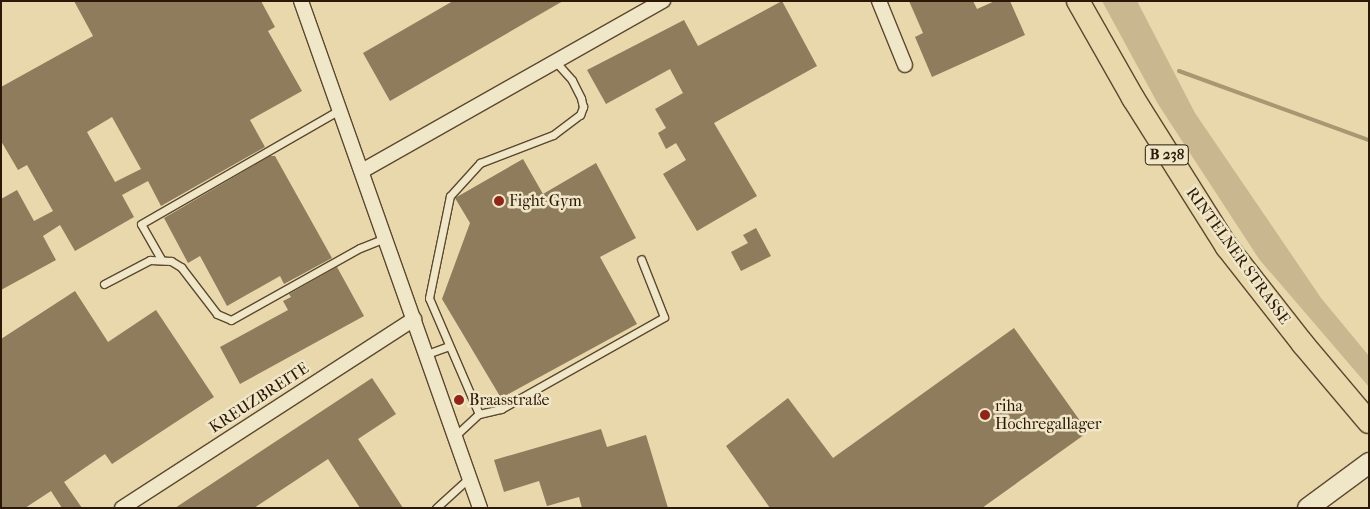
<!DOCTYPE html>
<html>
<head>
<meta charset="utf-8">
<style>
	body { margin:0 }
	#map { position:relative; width:1370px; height:509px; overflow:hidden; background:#e8d8ab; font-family:"IM FELL French Canon",serif }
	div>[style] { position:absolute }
	.green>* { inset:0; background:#c8b78f }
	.stream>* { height:4px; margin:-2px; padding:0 2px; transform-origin:2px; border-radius:2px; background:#a89773 }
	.building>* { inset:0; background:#8e7c5c }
	.roads { filter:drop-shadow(1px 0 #5b4830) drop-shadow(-1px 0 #5b4830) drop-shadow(0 1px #5b4830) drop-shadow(0 -1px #5b4830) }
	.lane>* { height:7px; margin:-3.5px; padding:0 3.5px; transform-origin:3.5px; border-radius:3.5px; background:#f0e6c8 }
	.street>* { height:14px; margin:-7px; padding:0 7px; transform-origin:7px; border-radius:7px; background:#f0e6c8 }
	.secondary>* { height:20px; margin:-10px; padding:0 10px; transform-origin:10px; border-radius:10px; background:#f0e6c8 }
	.primary>* { height:22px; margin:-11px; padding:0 11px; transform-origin:11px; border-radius:11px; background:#e8d8ab }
	.dots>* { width:14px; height:14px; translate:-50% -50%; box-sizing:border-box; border:2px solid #f0e6c8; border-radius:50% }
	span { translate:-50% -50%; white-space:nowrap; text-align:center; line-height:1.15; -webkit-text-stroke:5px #f0e6c8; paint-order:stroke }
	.shield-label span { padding:1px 4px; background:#f0e6c8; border:1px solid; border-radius:4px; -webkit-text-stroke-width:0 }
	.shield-label { font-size:15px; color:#2c1807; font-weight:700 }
	.poi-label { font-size:16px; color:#2c1807 }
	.left { translate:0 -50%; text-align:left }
	.street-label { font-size:16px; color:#2c1807 }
	.frame { position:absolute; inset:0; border:2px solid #2c1807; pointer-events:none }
</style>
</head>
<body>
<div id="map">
	<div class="green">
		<i style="clip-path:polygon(1102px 1px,1137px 1px,1195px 113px,1321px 298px,1369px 356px,1369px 387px,1259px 259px,1158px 104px)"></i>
	</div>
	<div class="stream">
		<i style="left:1179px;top:71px;width:202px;rotate:20deg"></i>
	</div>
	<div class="building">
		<i style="clip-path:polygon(evenodd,74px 1px,261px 1px,275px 27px,268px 31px,302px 91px,250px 120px,265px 147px,161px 206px,148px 181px,122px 195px,134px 217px,75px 251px,60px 225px,43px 236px,56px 260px,1px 290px,1px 199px,17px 190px,34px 221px,53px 211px,27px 165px,18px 170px,1px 141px,1px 87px,93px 36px,74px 1px,112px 117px,141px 169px,115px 182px,87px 132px,112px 117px)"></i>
		<i style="clip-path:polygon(453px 1px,563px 1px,390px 101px,363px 53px)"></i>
		<i style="clip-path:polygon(782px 1px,817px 66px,714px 123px,757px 196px,697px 231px,663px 174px,686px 160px,676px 143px,666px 149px,658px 133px,666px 128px,655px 109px,683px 93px,670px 69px,606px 104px,587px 70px,684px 20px,698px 46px)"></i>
		<i style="clip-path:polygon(909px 1px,973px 1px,977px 9px,995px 1px,1010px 1px,1025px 35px,932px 77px,915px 37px,923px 33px)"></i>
		<i style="clip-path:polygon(270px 156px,275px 156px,332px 258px,284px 284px,280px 276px,227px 306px,200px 256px,188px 263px,164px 218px)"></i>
		<i style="clip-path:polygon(523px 159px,543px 194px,596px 163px,636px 238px,600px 257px,637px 324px,501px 398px,442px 299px,470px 223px,455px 198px)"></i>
		<i style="clip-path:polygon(756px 228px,771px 256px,741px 271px,731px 252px,748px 243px,743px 235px)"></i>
		<i style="clip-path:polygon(337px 267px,364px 316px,240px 384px,220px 347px,288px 310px,283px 301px,291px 297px,289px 294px)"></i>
		<i style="clip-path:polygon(75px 291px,108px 342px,156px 310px,214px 397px,112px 464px,105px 454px,64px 482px,82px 508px,62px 508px,51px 491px,25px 508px,1px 508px,1px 339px)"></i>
		<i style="clip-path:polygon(1014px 328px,1088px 432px,982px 508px,770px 508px,726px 446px,788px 398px,833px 458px)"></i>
		<i style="clip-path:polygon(372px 378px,396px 414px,358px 439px,403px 508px,360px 508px,328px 459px,254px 508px,175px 508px)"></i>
		<i style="clip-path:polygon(601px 429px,607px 447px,646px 435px,668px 508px,582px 508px,579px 497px,547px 506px,539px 481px,504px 492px,494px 460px)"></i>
	</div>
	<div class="roads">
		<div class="lane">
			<i style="left:161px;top:259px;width:40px;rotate:-119.7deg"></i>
			<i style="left:141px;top:224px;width:228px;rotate:-29.9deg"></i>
			<i style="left:104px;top:284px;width:52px;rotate:-27.6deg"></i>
			<i style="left:150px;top:260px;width:21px;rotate:3deg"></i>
			<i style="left:171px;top:261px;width:12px;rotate:31deg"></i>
			<i style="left:181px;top:267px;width:59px;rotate:52.5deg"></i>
			<i style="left:217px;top:314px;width:15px;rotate:23deg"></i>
			<i style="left:231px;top:320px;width:148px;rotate:-29.2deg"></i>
			<i style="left:360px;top:248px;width:27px;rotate:-22deg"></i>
			<i style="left:427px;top:354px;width:23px;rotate:-20deg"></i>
			<i style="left:479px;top:414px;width:23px;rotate:-13deg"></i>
			<i style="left:501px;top:409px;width:187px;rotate:-29.4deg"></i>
			<i style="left:664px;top:317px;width:62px;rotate:-111.6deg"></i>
			<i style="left:455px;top:436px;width:33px;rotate:-43deg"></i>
			<i style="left:479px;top:414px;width:126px;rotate:-113.3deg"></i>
			<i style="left:429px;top:298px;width:104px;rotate:-78.4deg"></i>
			<i style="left:450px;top:196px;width:45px;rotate:-47.7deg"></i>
			<i style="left:480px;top:163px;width:78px;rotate:-21deg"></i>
			<i style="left:553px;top:135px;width:34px;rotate:-37deg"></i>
			<i style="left:580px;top:115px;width:9px;rotate:-69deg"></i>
			<i style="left:583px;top:107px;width:9px;rotate:-103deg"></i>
			<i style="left:581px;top:98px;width:20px;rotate:-117deg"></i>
			<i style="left:572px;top:80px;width:24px;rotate:-132deg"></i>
			<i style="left:436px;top:508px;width:46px;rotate:-42.4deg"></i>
		</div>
		<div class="street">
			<i style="left:301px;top:1px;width:538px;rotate:70.55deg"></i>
			<i style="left:879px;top:1px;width:69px;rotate:67.9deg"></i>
			<i style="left:362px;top:171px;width:346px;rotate:-29.5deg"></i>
			<i style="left:122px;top:508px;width:348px;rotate:-32.9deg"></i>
		</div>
		<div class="secondary">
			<i style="left:1308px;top:508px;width:76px;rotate:-36.4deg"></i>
		</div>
		<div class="primary">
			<i style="left:1078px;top:1px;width:112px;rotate:60.4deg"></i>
			<i style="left:1133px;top:98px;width:176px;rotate:57.8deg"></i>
			<i style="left:1227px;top:247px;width:123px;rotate:51.9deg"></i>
			<i style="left:1303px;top:344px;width:102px;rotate:49.8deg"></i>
		</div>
	</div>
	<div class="dots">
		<i style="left:499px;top:201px;background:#8f2418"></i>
		<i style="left:459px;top:400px;background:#8f2418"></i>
		<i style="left:985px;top:415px;background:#8f2418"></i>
	</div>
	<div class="shield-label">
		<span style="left:1167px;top:155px">B 238</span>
	</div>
	<div class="poi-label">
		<span class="left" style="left:509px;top:201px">Fight Gym</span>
		<span class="left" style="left:469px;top:400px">Braasstraße</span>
		<span class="left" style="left:995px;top:415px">riha<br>Hochregallager</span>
	</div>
	<div class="street-label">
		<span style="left:1238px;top:256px;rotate:54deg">RINTELNER STRASSE</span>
		<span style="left:259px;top:398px;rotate:-33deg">KREUZBREITE</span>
	</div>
	<div class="frame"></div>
</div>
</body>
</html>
